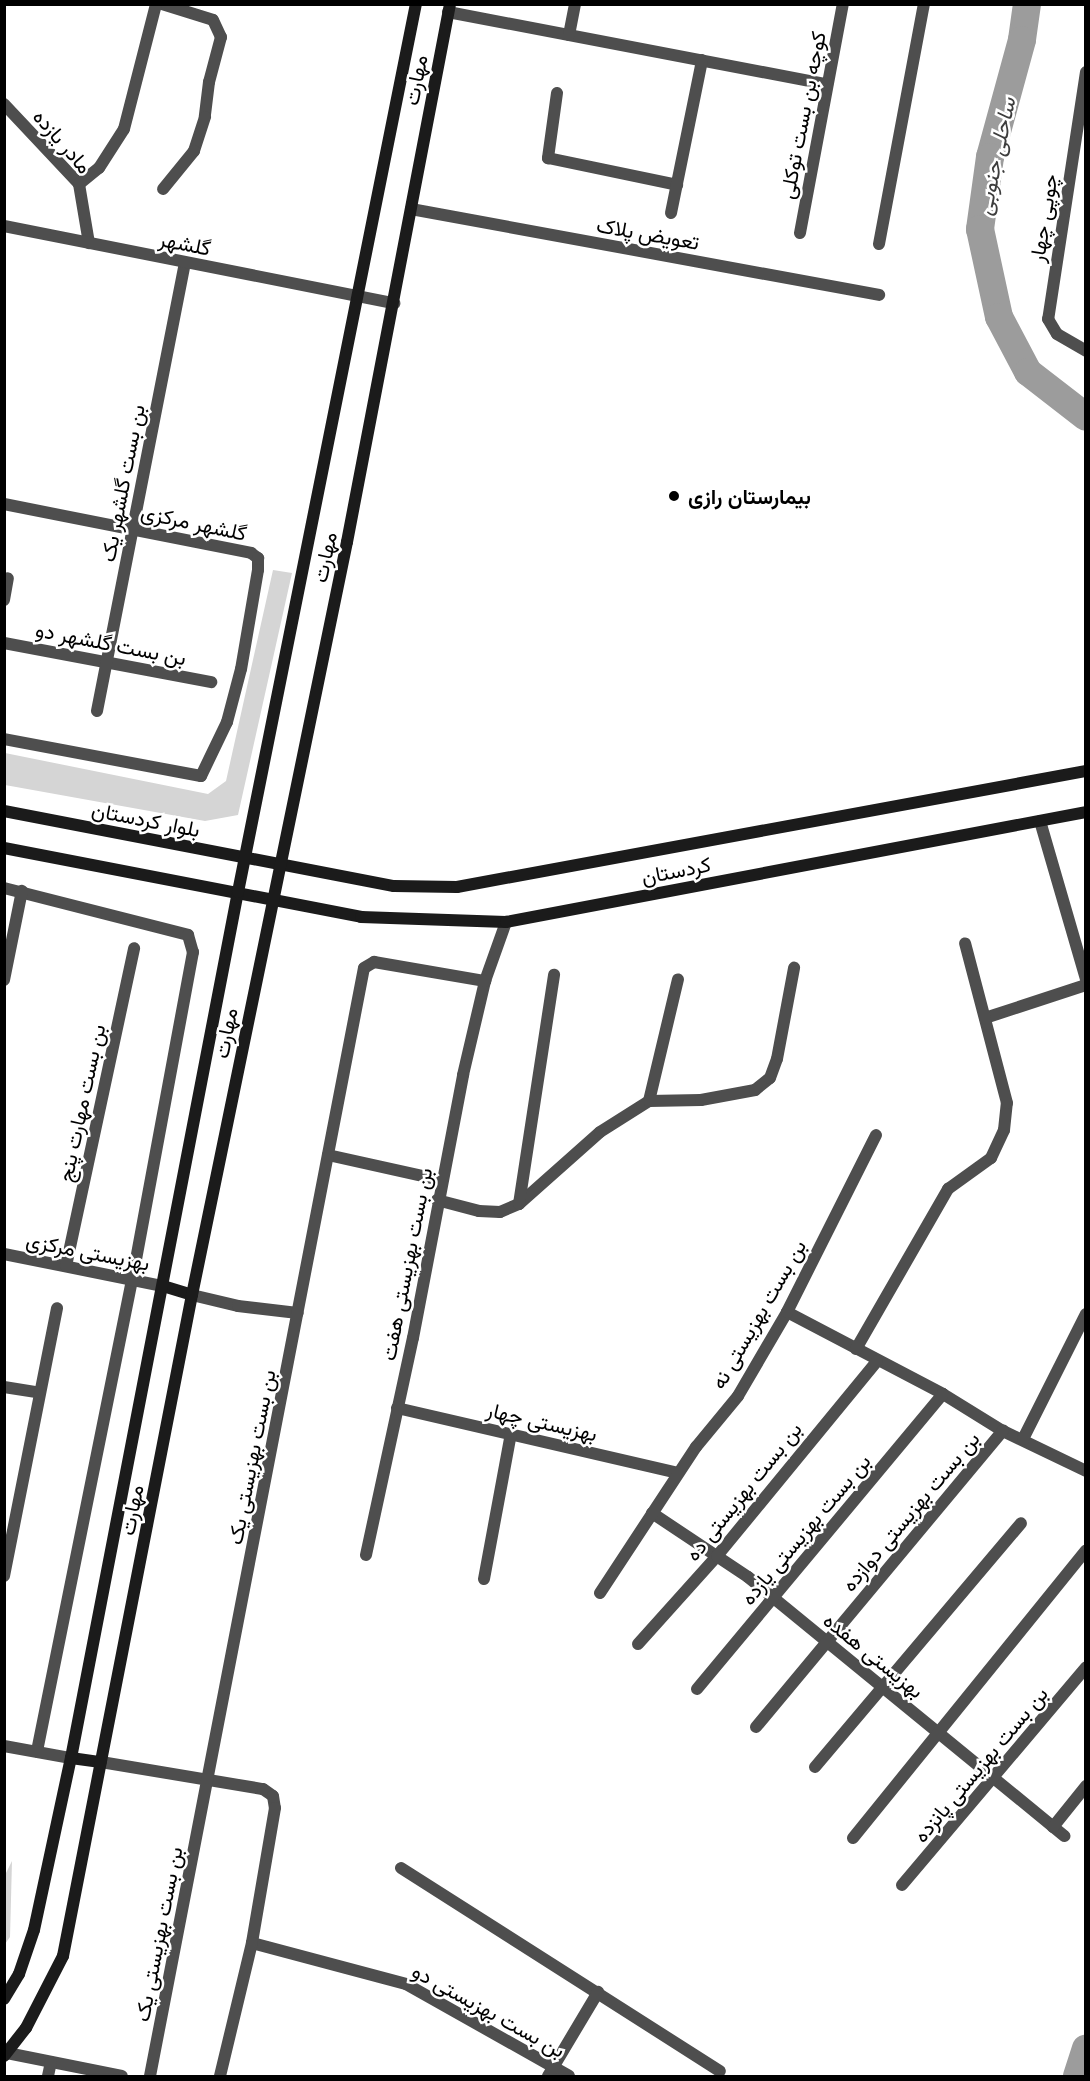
<!DOCTYPE html>
<html>
<head>
<meta charset="utf-8">
<style>
	body { margin:0 }
	#map { position:relative; width:1090px; height:2081px; overflow:hidden; background:#fff; font-family:"Open Sans",Vazirmatn,sans-serif }
	div>[style] { position:absolute }
	.green>* { inset:0; background:#d5d5d5 }
	.river>* { height:28px; margin:-14px; padding:0 14px; transform-origin:14px; border-radius:14px; background:#9c9c9c }
	.minor>* { height:12px; margin:-6px; padding:0 6px; transform-origin:6px; border-radius:6px; background:#4e4e4e }
	.tertiary>* { height:12px; margin:-6px; padding:0 6px; transform-origin:6px; border-radius:6px; background:#4e4e4e }
	.secondary>* { height:12px; margin:-6px; padding:0 6px; transform-origin:6px; border-radius:6px; background:#1b1b1b }
	.dots>* { width:16px; height:16px; translate:-50% -50%; box-sizing:border-box; border:3px solid #fff; border-radius:50% }
	span { translate:-50% -50%; white-space:nowrap; text-align:center; line-height:1.15; -webkit-text-stroke:5px #fff; paint-order:stroke }
	.street-label { font-size:21px; color:#000 }
	.poi-label { font-size:21px; color:#000; font-weight:700 }
	.left { translate:0 -50%; text-align:left }
	.water-label { font-size:22px; color:#3d3d3d; font-style:italic }
	.frame { position:absolute; inset:0; border:6px solid #000; pointer-events:none }
</style>
</head>
<body>
<div id="map">
	<div class="green">
		<i style="clip-path:polygon(273px 570px,292px 573px,238px 815px,205px 821px,5px 785px,5px 753px,208px 794px,226px 781px)"></i>
		<i style="clip-path:polygon(12px 1861px,10px 1937px,5px 1944px,5px 1875px)"></i>
	</div>
	<div class="river">
		<i style="left:1027px;top:4px;width:36px;rotate:98deg"></i>
		<i style="left:1022px;top:40px;width:121px;rotate:105.3deg"></i>
		<i style="left:990px;top:157px;width:73px;rotate:97.9deg"></i>
		<i style="left:980px;top:229px;width:90px;rotate:77.8deg"></i>
		<i style="left:999px;top:317px;width:62px;rotate:62.2deg"></i>
		<i style="left:1028px;top:372px;width:73px;rotate:37.8deg"></i>
		<i style="left:1077px;top:2076px;width:29px;rotate:-72deg"></i>
	</div>
	<div class="minor">
		<i style="left:162px;top:4px;width:53px;rotate:17.4deg"></i>
		<i style="left:213px;top:20px;width:19px;rotate:65deg"></i>
		<i style="left:221px;top:37px;width:47px;rotate:104.9deg"></i>
		<i style="left:209px;top:82px;width:35px;rotate:97deg"></i>
		<i style="left:205px;top:117px;width:36px;rotate:108deg"></i>
		<i style="left:194px;top:151px;width:49px;rotate:129.2deg"></i>
		<i style="left:448px;top:12px;width:386px;rotate:10.8deg"></i>
		<i style="left:569px;top:35px;width:32px;rotate:-79deg"></i>
		<i style="left:1086px;top:72px;width:250px;rotate:98.7deg"></i>
		<i style="left:1048px;top:319px;width:17px;rotate:59deg"></i>
		<i style="left:1057px;top:334px;width:34px;rotate:30deg"></i>
		<i style="left:557px;top:93px;width:66px;rotate:97.9deg"></i>
		<i style="left:548px;top:158px;width:132px;rotate:11.8deg"></i>
		<i style="left:4px;top:104px;width:110px;rotate:46.8deg"></i>
		<i style="left:79px;top:184px;width:60px;rotate:80.4deg"></i>
		<i style="left:79px;top:184px;width:26px;rotate:-39deg"></i>
		<i style="left:99px;top:168px;width:46px;rotate:-57.3deg"></i>
		<i style="left:124px;top:129px;width:129px;rotate:-75.6deg"></i>
		<i style="left:411px;top:209px;width:476px;rotate:10.4deg"></i>
		<i style="left:671px;top:213px;width:156px;rotate:-78.5deg"></i>
		<i style="left:800px;top:233px;width:233px;rotate:-79.4deg"></i>
		<i style="left:879px;top:244px;width:244px;rotate:-79.4deg"></i>
		<i style="left:4px;top:504px;width:252px;rotate:11.2deg"></i>
		<i style="left:251px;top:553px;width:9px;rotate:36deg"></i>
		<i style="left:258px;top:558px;width:12px;rotate:90deg"></i>
		<i style="left:258px;top:570px;width:100px;rotate:99.7deg"></i>
		<i style="left:241px;top:669px;width:55px;rotate:104.8deg"></i>
		<i style="left:227px;top:722px;width:60px;rotate:115.7deg"></i>
		<i style="left:201px;top:776px;width:200px;rotate:-169.4deg"></i>
		<i style="left:4px;top:600px;width:22px;rotate:-80deg"></i>
		<i style="left:4px;top:643px;width:211px;rotate:10.7deg"></i>
		<i style="left:97px;top:711px;width:457px;rotate:-78.9deg"></i>
		<i style="left:1040px;top:821px;width:165px;rotate:73.8deg"></i>
		<i style="left:4px;top:888px;width:190px;rotate:14.3deg"></i>
		<i style="left:188px;top:935px;width:18px;rotate:74deg"></i>
		<i style="left:193px;top:952px;width:334px;rotate:100.5deg"></i>
		<i style="left:132px;top:1280px;width:481px;rotate:101.4deg"></i>
		<i style="left:4px;top:980px;width:91px;rotate:-78.6deg"></i>
		<i style="left:985px;top:1018px;width:106px;rotate:-18.1deg"></i>
		<i style="left:649px;top:1101px;width:125px;rotate:-76.6deg"></i>
		<i style="left:328px;top:1155px;width:116px;rotate:12.5deg"></i>
		<i style="left:437px;top:1200px;width:43px;rotate:14.7deg"></i>
		<i style="left:479px;top:1211px;width:21px;rotate:3deg"></i>
		<i style="left:500px;top:1212px;width:21px;rotate:-23deg"></i>
		<i style="left:519px;top:1204px;width:108px;rotate:-41.6deg"></i>
		<i style="left:600px;top:1132px;width:58px;rotate:-32.3deg"></i>
		<i style="left:649px;top:1101px;width:52px;rotate:-1.1deg"></i>
		<i style="left:701px;top:1100px;width:55px;rotate:-10.5deg"></i>
		<i style="left:755px;top:1090px;width:19px;rotate:-39deg"></i>
		<i style="left:770px;top:1078px;width:20px;rotate:-70deg"></i>
		<i style="left:777px;top:1059px;width:93px;rotate:-79.4deg"></i>
		<i style="left:519px;top:1204px;width:232px;rotate:-81.3deg"></i>
		<i style="left:4px;top:1254px;width:162px;rotate:11.4deg"></i>
		<i style="left:66px;top:1266px;width:325px;rotate:-77.9deg"></i>
		<i style="left:192px;top:1295px;width:47px;rotate:13.4deg"></i>
		<i style="left:238px;top:1306px;width:60px;rotate:6.7deg"></i>
		<i style="left:787px;top:1312px;width:176px;rotate:27.7deg"></i>
		<i style="left:943px;top:1394px;width:70px;rotate:31.7deg"></i>
		<i style="left:1003px;top:1431px;width:92px;rotate:25.7deg"></i>
		<i style="left:856px;top:1349px;width:185px;rotate:-60.1deg"></i>
		<i style="left:948px;top:1189px;width:53px;rotate:-35.8deg"></i>
		<i style="left:991px;top:1158px;width:31px;rotate:-65deg"></i>
		<i style="left:1004px;top:1130px;width:27px;rotate:-84deg"></i>
		<i style="left:1007px;top:1103px;width:165px;rotate:-104.7deg"></i>
		<i style="left:4px;top:1387px;width:36px;rotate:9deg"></i>
		<i style="left:397px;top:1408px;width:288px;rotate:13deg"></i>
		<i style="left:1023px;top:1439px;width:140px;rotate:-63.3deg"></i>
		<i style="left:652px;top:1513px;width:115px;rotate:33.7deg"></i>
		<i style="left:748px;top:1577px;width:409px;rotate:39.3deg"></i>
		<i style="left:366px;top:1555px;width:222px;rotate:-77.8deg"></i>
		<i style="left:413px;top:1338px;width:268px;rotate:-79.2deg"></i>
		<i style="left:463px;top:1075px;width:97px;rotate:-76.8deg"></i>
		<i style="left:485px;top:981px;width:63px;rotate:-70.4deg"></i>
		<i style="left:4px;top:1576px;width:273px;rotate:-78.8deg"></i>
		<i style="left:484px;top:1579px;width:147px;rotate:-79.5deg"></i>
		<i style="left:600px;top:1593px;width:175px;rotate:-56.7deg"></i>
		<i style="left:696px;top:1447px;width:66px;rotate:-50.5deg"></i>
		<i style="left:738px;top:1396px;width:97px;rotate:-59.7deg"></i>
		<i style="left:787px;top:1312px;width:198px;rotate:-63.3deg"></i>
		<i style="left:638px;top:1644px;width:118px;rotate:-48.1deg"></i>
		<i style="left:717px;top:1556px;width:252px;rotate:-50.6deg"></i>
		<i style="left:697px;top:1689px;width:384px;rotate:-50.2deg"></i>
		<i style="left:756px;top:1727px;width:386px;rotate:-50.2deg"></i>
		<i style="left:4px;top:1746px;width:68px;rotate:10.2deg"></i>
		<i style="left:101px;top:1762px;width:164px;rotate:9.5deg"></i>
		<i style="left:263px;top:1789px;width:12px;rotate:35deg"></i>
		<i style="left:273px;top:1796px;width:12px;rotate:81deg"></i>
		<i style="left:275px;top:1808px;width:137px;rotate:99.7deg"></i>
		<i style="left:252px;top:1943px;width:159px;rotate:14.9deg"></i>
		<i style="left:406px;top:1984px;width:187px;rotate:29.4deg"></i>
		<i style="left:815px;top:1767px;width:319px;rotate:-49.8deg"></i>
		<i style="left:1053px;top:1827px;width:53px;rotate:-51.2deg"></i>
		<i style="left:853px;top:1838px;width:370px;rotate:-51deg"></i>
		<i style="left:401px;top:1868px;width:378px;rotate:32.5deg"></i>
		<i style="left:902px;top:1885px;width:285px;rotate:-49.8deg"></i>
		<i style="left:7px;top:2053px;width:117px;rotate:11.3deg"></i>
		<i style="left:48px;top:2076px;width:14px;rotate:-78deg"></i>
		<i style="left:150px;top:2076px;width:1128px;rotate:-79.07deg"></i>
		<i style="left:364px;top:968px;width:12px;rotate:-31deg"></i>
		<i style="left:374px;top:962px;width:113px;rotate:9.7deg"></i>
		<i style="left:220px;top:2076px;width:137px;rotate:-76.5deg"></i>
		<i style="left:548px;top:2076px;width:98px;rotate:-59.2deg"></i>
	</div>
	<div class="tertiary">
		<i style="left:4px;top:226px;width:398px;rotate:11.2deg"></i>
	</div>
	<div class="secondary">
		<i style="left:4px;top:811px;width:397px;rotate:10.9deg"></i>
		<i style="left:394px;top:886px;width:63px;rotate:0.9deg"></i>
		<i style="left:457px;top:887px;width:640px;rotate:-10.45deg"></i>
		<i style="left:4px;top:848px;width:364px;rotate:10.9deg"></i>
		<i style="left:361px;top:917px;width:145px;rotate:2deg"></i>
		<i style="left:506px;top:922px;width:590px;rotate:-10.74deg"></i>
		<i style="left:163px;top:1286px;width:30px;rotate:17deg"></i>
		<i style="left:71px;top:1758px;width:30px;rotate:8deg"></i>
		<i style="left:4px;top:1999px;width:29px;rotate:-59deg"></i>
		<i style="left:19px;top:1974px;width:46px;rotate:-71.2deg"></i>
		<i style="left:34px;top:1930px;width:176px;rotate:-77.9deg"></i>
		<i style="left:71px;top:1758px;width:882px;rotate:-79.09deg"></i>
		<i style="left:238px;top:892px;width:906px;rotate:-78.67deg"></i>
		<i style="left:4px;top:2056px;width:36px;rotate:-52deg"></i>
		<i style="left:26px;top:2028px;width:81px;rotate:-62.8deg"></i>
		<i style="left:63px;top:1956px;width:673px;rotate:-78.96deg"></i>
		<i style="left:192px;top:1295px;width:769px;rotate:-78.37deg"></i>
		<i style="left:347px;top:542px;width:548px;rotate:-79.16deg"></i>
	</div>
	<div class="dots">
		<i style="left:674px;top:496px;background:#000"></i>
	</div>
	<div class="street-label">
		<span style="left:415px;top:80px;rotate:-79deg">مهارت</span>
		<span style="left:802px;top:115px;rotate:-79deg">کوچه بن بست توکلی</span>
		<span style="left:63px;top:141px;rotate:49deg">مادر یازده</span>
		<span style="left:1043px;top:218px;rotate:-81deg">چوپی چهار</span>
		<span style="left:648px;top:233px;rotate:10deg">تعویض پلاک</span>
		<span style="left:185px;top:243px;rotate:11deg">گلشهر</span>
		<span style="left:122px;top:483px;rotate:-79deg">بن بست گلشهر یک</span>
		<span style="left:194px;top:522px;rotate:12deg">گلشهر مرکزی</span>
		<span style="left:324px;top:557px;rotate:-78deg">مهارت</span>
		<span style="left:111px;top:643px;rotate:11deg">بن بست گلشهر دو</span>
		<span style="left:146px;top:819px;rotate:11deg">بلوار کردستان</span>
		<span style="left:676px;top:870px;rotate:-11deg">کردستان</span>
		<span style="left:225px;top:1033px;rotate:-79deg">مهارت</span>
		<span style="left:81px;top:1103px;rotate:-78deg">بن بست مهارت پنج</span>
		<span style="left:88px;top:1251px;rotate:11deg">بهزیستی مرکزی</span>
		<span style="left:406px;top:1264px;rotate:-79deg">بن بست بهزیستی هفت</span>
		<span style="left:758px;top:1314px;rotate:-60deg">بن بست بهزیستی نه</span>
		<span style="left:542px;top:1421px;rotate:13deg">بهزیستی چهار</span>
		<span style="left:251px;top:1457px;rotate:-79deg">بن بست بهزیستی یک</span>
		<span style="left:743px;top:1491px;rotate:-51deg">بن بست بهزیستی ده</span>
		<span style="left:131px;top:1510px;rotate:-79deg">مهارت</span>
		<span style="left:910px;top:1511px;rotate:-50deg">بن بست بهزیستی دوازده</span>
		<span style="left:805px;top:1529px;rotate:-50deg">بن بست بهزیستی یازده</span>
		<span style="left:874px;top:1655px;rotate:39deg">بهزیستی هفده</span>
		<span style="left:980px;top:1764px;rotate:-50deg">بن بست بهزیستی پانزده</span>
		<span style="left:158px;top:1934px;rotate:-79deg">بن بست بهزیستی یک</span>
		<span style="left:489px;top:2010px;rotate:29deg">بن بست بهزیستی دو</span>
	</div>
	<div class="poi-label">
		<span class="left" style="left:688px;top:496px">بیمارستان رازی</span>
	</div>
	<div class="water-label">
		<span style="left:995px;top:156px;rotate:-78deg">ساحلی جنوبی</span>
	</div>
	<div class="frame"></div>
</div>
</body>
</html>
